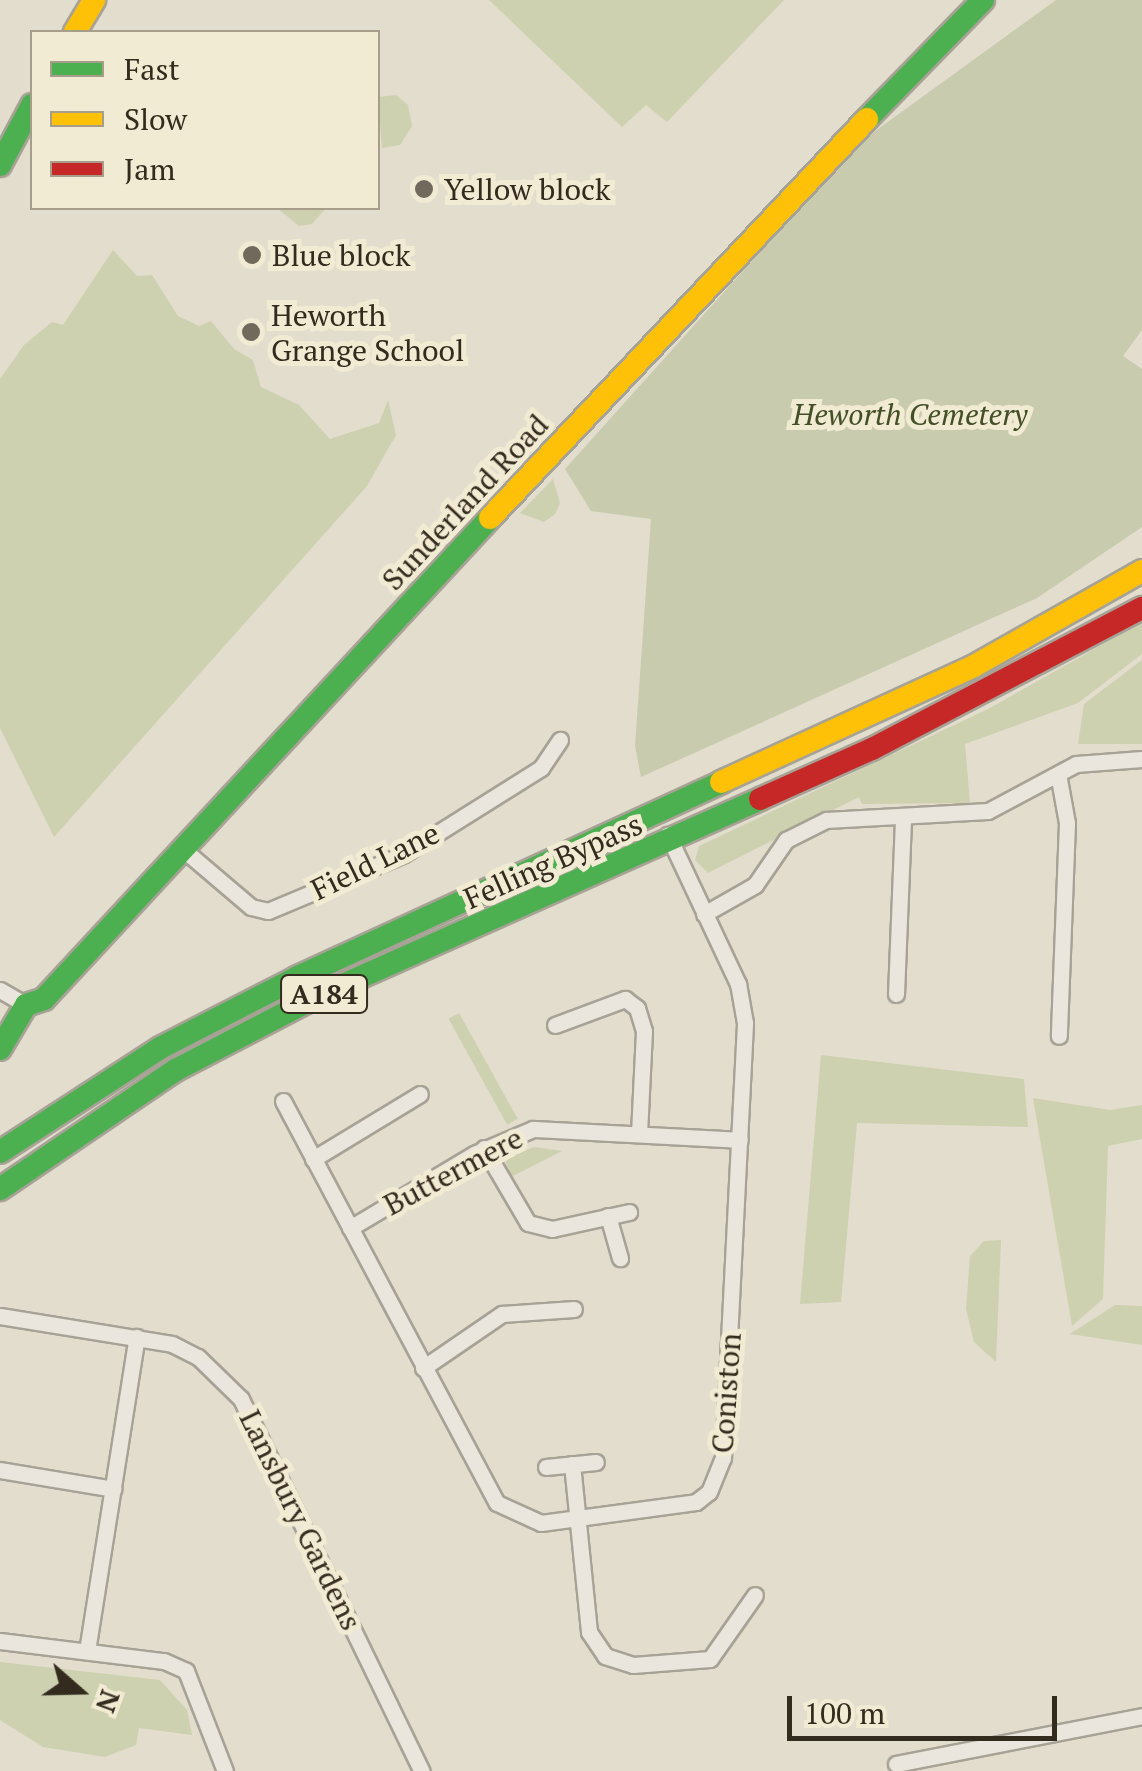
<!DOCTYPE html>
<html>
<head>
<meta charset="utf-8">
<style>
	body { margin:0 }
	#map { position:relative; width:1142px; height:1771px; overflow:hidden; background:#e2ddcc; font-family:"PT Serif",serif }
	div>[style] { position:absolute }
	.green>* { inset:0; background:#ced1b0; transform-origin:0 0 }
	.cemetery>* { inset:0; background:#c9cbaf }
	.roads { filter:drop-shadow(2px 0 #a7a296) drop-shadow(-2px 0 #a7a296) drop-shadow(0 2px #a7a296) drop-shadow(0 -2px #a7a296) }
	.street>* { height:15px; margin:-7.5px; padding:0 7.5px; transform-origin:7.5px; border-radius:7.5px; background:#eae6dd }
	.fast>* { height:22px; margin:-11px; padding:0 11px; transform-origin:11px; border-radius:11px; background:#4caf50 }
	.slow>* { height:22px; margin:-11px; padding:0 11px; transform-origin:11px; border-radius:11px; background:#ffc107 }
	.jam>* { height:22px; margin:-11px; padding:0 11px; transform-origin:11px; border-radius:11px; background:#c62828 }
	.dots>* { width:28px; height:28px; translate:-50% -50%; box-sizing:border-box; border:5px solid #f2ebd3; border-radius:50% }
	span { translate:-50% -50%; white-space:nowrap; text-align:center; line-height:1.15; -webkit-text-stroke:10px #f2ebd3; paint-order:stroke }
	.shield-label span { padding:2px 8px; background:#f2ebd3; border:2px solid; border-radius:8px; -webkit-text-stroke-width:0 }
	.shield-label { font-size:28px; color:#342b1f; font-weight:700 }
	.poi-label { font-size:30px; color:#342b1f }
	.left { translate:0 -50%; text-align:left }
	.park-label { font-size:30px; color:#424f27; font-style:italic }
	.street-label { font-size:30px; color:#342b1f }
	.legend { position:absolute; left:30px; top:30px; width:350px; height:180px; box-sizing:border-box; background:#f2ebd3; border:2px solid #a69e8b; margin:0; padding:12px 18px; list-style:none; font-size:30px; color:#342b1f }
	.legend li { display:flex; align-items:center; gap:20px; height:50px }
	.legend b { width:50px; border:2px solid #a69e8b }
	.north { position:absolute; left:30px; top:1641px; width:100px; height:100px; -webkit-text-stroke:8px #f2ebd3; paint-order:stroke; rotate:110deg; font-size:28px; font-weight:700; line-height:40px; text-align:center; color:#342b1f }
	.north::after { content:''; display:block; margin:auto; width:35px; height:45px; background:#342b1f; clip-path:polygon(50% 0,100% 100%,50% 72%,0 100%) }
	.scale { position:absolute; left:787px; top:1696px; width:270px; height:45px; box-sizing:border-box; border:5px solid #342b1f; border-top:0; padding-left:12px; font-size:30px; line-height:35px; white-space:nowrap; color:#342b1f; -webkit-text-stroke:8px #f2ebd3; paint-order:stroke }
</style>
</head>
<body>
<div id="map">
	<div class="green">
		<i style="clip-path:polygon(489px 0,784px 0,667px 122px,646px 105px,622px 127px)"></i>
		<i style="clip-path:polygon(396px 95px,408px 105px,412px 126px,400px 145px,382px 148px,378px 97px)"></i>
		<i style="clip-path:polygon(277px 208px,326px 208px,312px 224px,299px 226px)"></i>
		<i style="clip-path:polygon(113px 250px,137px 276px,152px 275px,178px 316px,199px 326px,211px 321px,234px 349px,253px 360px,261px 387px,299px 405px,330px 439px,379px 423px,388px 400px,396px 435px,367px 486px,54px 837px,0 728px,0 379px,24px 345px,52px 322px,63px 325px)"></i>
		<i style="clip-path:polygon(553px 479px,560px 503px,555px 514px,544px 522px,520px 513px)"></i>
		<i style="clip-path:polygon(1142px 622px,1142px 654px,1078px 703px,965px 744px,970px 803px,862px 804px,859px 797px,708px 873px,695px 860px,699px 846px,990px 708px)"></i>
		<i style="clip-path:polygon(1142px 660px,1142px 744px,1078px 744px,1084px 704px)"></i>
		<i style="left:459px;top:1013px;width:121px;height:12px;rotate:61deg"></i>
		<i style="clip-path:polygon(821px 1055px,1024px 1079px,1028px 1127px,857px 1123px,841px 1302px,800px 1304px)"></i>
		<i style="clip-path:polygon(1033px 1098px,1110px 1110px,1142px 1105px,1142px 1139px,1108px 1146px,1103px 1299px,1072px 1326px)"></i>
		<i style="clip-path:polygon(534px 1147px,562px 1151px,511px 1177px,505px 1159px)"></i>
		<i style="clip-path:polygon(1001px 1240px,996px 1362px,974px 1342px,966px 1309px,970px 1256px,984px 1241px)"></i>
		<i style="clip-path:polygon(1115px 1305px,1142px 1306px,1142px 1345px,1070px 1334px)"></i>
		<i style="clip-path:polygon(0 1662px,160px 1680px,187px 1710px,192px 1735px,139px 1728px,136px 1745px,105px 1757px,43px 1747px,0 1720px)"></i>
	</div>
	<div class="cemetery">
		<i style="clip-path:polygon(1056px 0,1142px 0,1142px 330px,1123px 356px,1142px 369px,1142px 527px,1037px 598px,641px 777px,635px 746px,651px 519px,591px 511px,565px 469px,856px 145px)"></i>
	</div>
	<div class="roads">
		<div class="street">
			<i style="left:1059px;top:779px;width:45px;rotate:79.7deg"></i>
			<i style="left:1067px;top:823px;width:213px;rotate:92.2deg"></i>
			<i style="left:184px;top:850px;width:88px;rotate:40.4deg"></i>
			<i style="left:251px;top:907px;width:17px;rotate:13deg"></i>
			<i style="left:268px;top:911px;width:147px;rotate:-22.7deg"></i>
			<i style="left:404px;top:854px;width:162px;rotate:-32.1deg"></i>
			<i style="left:541px;top:768px;width:34px;rotate:-56deg"></i>
			<i style="left:704px;top:914px;width:59px;rotate:-29.6deg"></i>
			<i style="left:755px;top:885px;width:55px;rotate:-55.4deg"></i>
			<i style="left:786px;top:840px;width:45px;rotate:-26.6deg"></i>
			<i style="left:826px;top:820px;width:162px;rotate:-3.2deg"></i>
			<i style="left:988px;top:811px;width:100px;rotate:-28.1deg"></i>
			<i style="left:1076px;top:764px;width:66px;rotate:-4.3deg"></i>
			<i style="left:0;top:990px;width:30px;rotate:30deg"></i>
			<i style="left:896px;top:994px;width:176px;rotate:-87.7deg"></i>
			<i style="left:555px;top:1025px;width:75px;rotate:-20.4deg"></i>
			<i style="left:625px;top:999px;width:15px;rotate:37deg"></i>
			<i style="left:637px;top:1008px;width:24px;rotate:73deg"></i>
			<i style="left:644px;top:1031px;width:103px;rotate:92.8deg"></i>
			<i style="left:283px;top:1101px;width:455px;rotate:62deg"></i>
			<i style="left:497px;top:1503px;width:48px;rotate:24.4deg"></i>
			<i style="left:541px;top:1523px;width:156px;rotate:-7.7deg"></i>
			<i style="left:696px;top:1502px;width:16px;rotate:-38deg"></i>
			<i style="left:709px;top:1492px;width:37px;rotate:-68deg"></i>
			<i style="left:723px;top:1458px;width:436px;rotate:-87.1deg"></i>
			<i style="left:745px;top:1023px;width:40px;rotate:-100deg"></i>
			<i style="left:738px;top:984px;width:165px;rotate:-115.2deg"></i>
			<i style="left:484px;top:1148px;width:87px;rotate:59.6deg"></i>
			<i style="left:528px;top:1223px;width:25px;rotate:14deg"></i>
			<i style="left:552px;top:1229px;width:79px;rotate:-12.4deg"></i>
			<i style="left:313px;top:1159px;width:125px;rotate:-31.3deg"></i>
			<i style="left:608px;top:1216px;width:44px;rotate:74.1deg"></i>
			<i style="left:350px;top:1228px;width:144px;rotate:-30.8deg"></i>
			<i style="left:474px;top:1154px;width:64px;rotate:-23deg"></i>
			<i style="left:533px;top:1129px;width:207px;rotate:3deg"></i>
			<i style="left:0;top:1316px;width:174px;rotate:9.2deg"></i>
			<i style="left:172px;top:1344px;width:29px;rotate:27deg"></i>
			<i style="left:198px;top:1357px;width:60px;rotate:44.3deg"></i>
			<i style="left:241px;top:1399px;width:414px;rotate:64.1deg"></i>
			<i style="left:423px;top:1368px;width:96px;rotate:-34.4deg"></i>
			<i style="left:502px;top:1314px;width:72px;rotate:-4deg"></i>
			<i style="left:572px;top:1464px;width:169px;rotate:84.2deg"></i>
			<i style="left:589px;top:1632px;width:29px;rotate:56deg"></i>
			<i style="left:605px;top:1656px;width:29px;rotate:18deg"></i>
			<i style="left:633px;top:1665px;width:77px;rotate:-4.5deg"></i>
			<i style="left:710px;top:1659px;width:78px;rotate:-54.9deg"></i>
			<i style="left:546px;top:1467px;width:50px;rotate:-5.7deg"></i>
			<i style="left:0;top:1470px;width:115px;rotate:9.5deg"></i>
			<i style="left:0;top:1641px;width:165px;rotate:7deg"></i>
			<i style="left:164px;top:1661px;width:24px;rotate:24deg"></i>
			<i style="left:186px;top:1671px;width:107px;rotate:68.7deg"></i>
			<i style="left:87px;top:1651px;width:318px;rotate:-81deg"></i>
			<i style="left:896px;top:1764px;width:251px;rotate:-11deg"></i>
		</div>
		<div class="fast">
			<i style="left:867px;top:119px;width:166px;rotate:-45.7deg"></i>
			<i style="left:0;top:165px;width:68px;rotate:-61.9deg"></i>
			<i style="left:0;top:1049px;width:51px;rotate:-59.4deg"></i>
			<i style="left:26px;top:1005px;width:19px;rotate:-18deg"></i>
			<i style="left:44px;top:999px;width:656px;rotate:-47.16deg"></i>
			<i style="left:0;top:1152px;width:191px;rotate:-33deg"></i>
			<i style="left:160px;top:1048px;width:155px;rotate:-27.2deg"></i>
			<i style="left:298px;top:977px;width:466px;rotate:-24.7deg"></i>
			<i style="left:0;top:1189px;width:212px;rotate:-34.1deg"></i>
			<i style="left:176px;top:1070px;width:160px;rotate:-27.5deg"></i>
			<i style="left:318px;top:996px;width:484px;rotate:-24deg"></i>
		</div>
		<div class="slow">
			<i style="left:75px;top:32px;width:37px;rotate:-59deg"></i>
			<i style="left:490px;top:518px;width:549px;rotate:-46.62deg"></i>
			<i style="left:721px;top:782px;width:278px;rotate:-24.6deg"></i>
			<i style="left:974px;top:666px;width:193px;rotate:-29.5deg"></i>
		</div>
		<div class="jam">
			<i style="left:760px;top:799px;width:123px;rotate:-24.1deg"></i>
			<i style="left:872px;top:749px;width:305px;rotate:-27.6deg"></i>
		</div>
	</div>
	<div class="dots">
		<i style="left:424px;top:189px;background:#71695c"></i>
		<i style="left:252px;top:255px;background:#71695c"></i>
		<i style="left:251px;top:332px;background:#71695c"></i>
	</div>
	<div class="shield-label">
		<span style="left:324px;top:994px">A184</span>
	</div>
	<div class="poi-label">
		<span class="left" style="left:444px;top:189px">Yellow block</span>
		<span class="left" style="left:272px;top:255px">Blue block</span>
		<span class="left" style="left:271px;top:332px">Heworth<br>Grange School</span>
	</div>
	<div class="park-label">
		<span style="left:910px;top:414px">Heworth Cemetery</span>
	</div>
	<div class="street-label">
		<span style="left:465px;top:502px;rotate:-47deg">Sunderland Road</span>
		<span style="left:375px;top:861px;rotate:-26deg">Field Lane</span>
		<span style="left:553px;top:861px;rotate:-24deg">Felling Bypass</span>
		<span style="left:453px;top:1171px;rotate:-28deg">Buttermere</span>
		<span style="left:726px;top:1393px;rotate:-86deg">Coniston</span>
		<span style="left:301px;top:1520px;rotate:64deg">Lansbury Gardens</span>
	</div>
	<ul class="legend">
	<li><b style="height:12px;background:#4caf50"></b>Fast</li>
	<li><b style="height:12px;background:#ffc107"></b>Slow</li>
	<li><b style="height:12px;background:#c62828"></b>Jam</li>
	</ul>
	<div class="north">N</div>
	<div class="scale">100 m</div>
</div>
</body>
</html>
